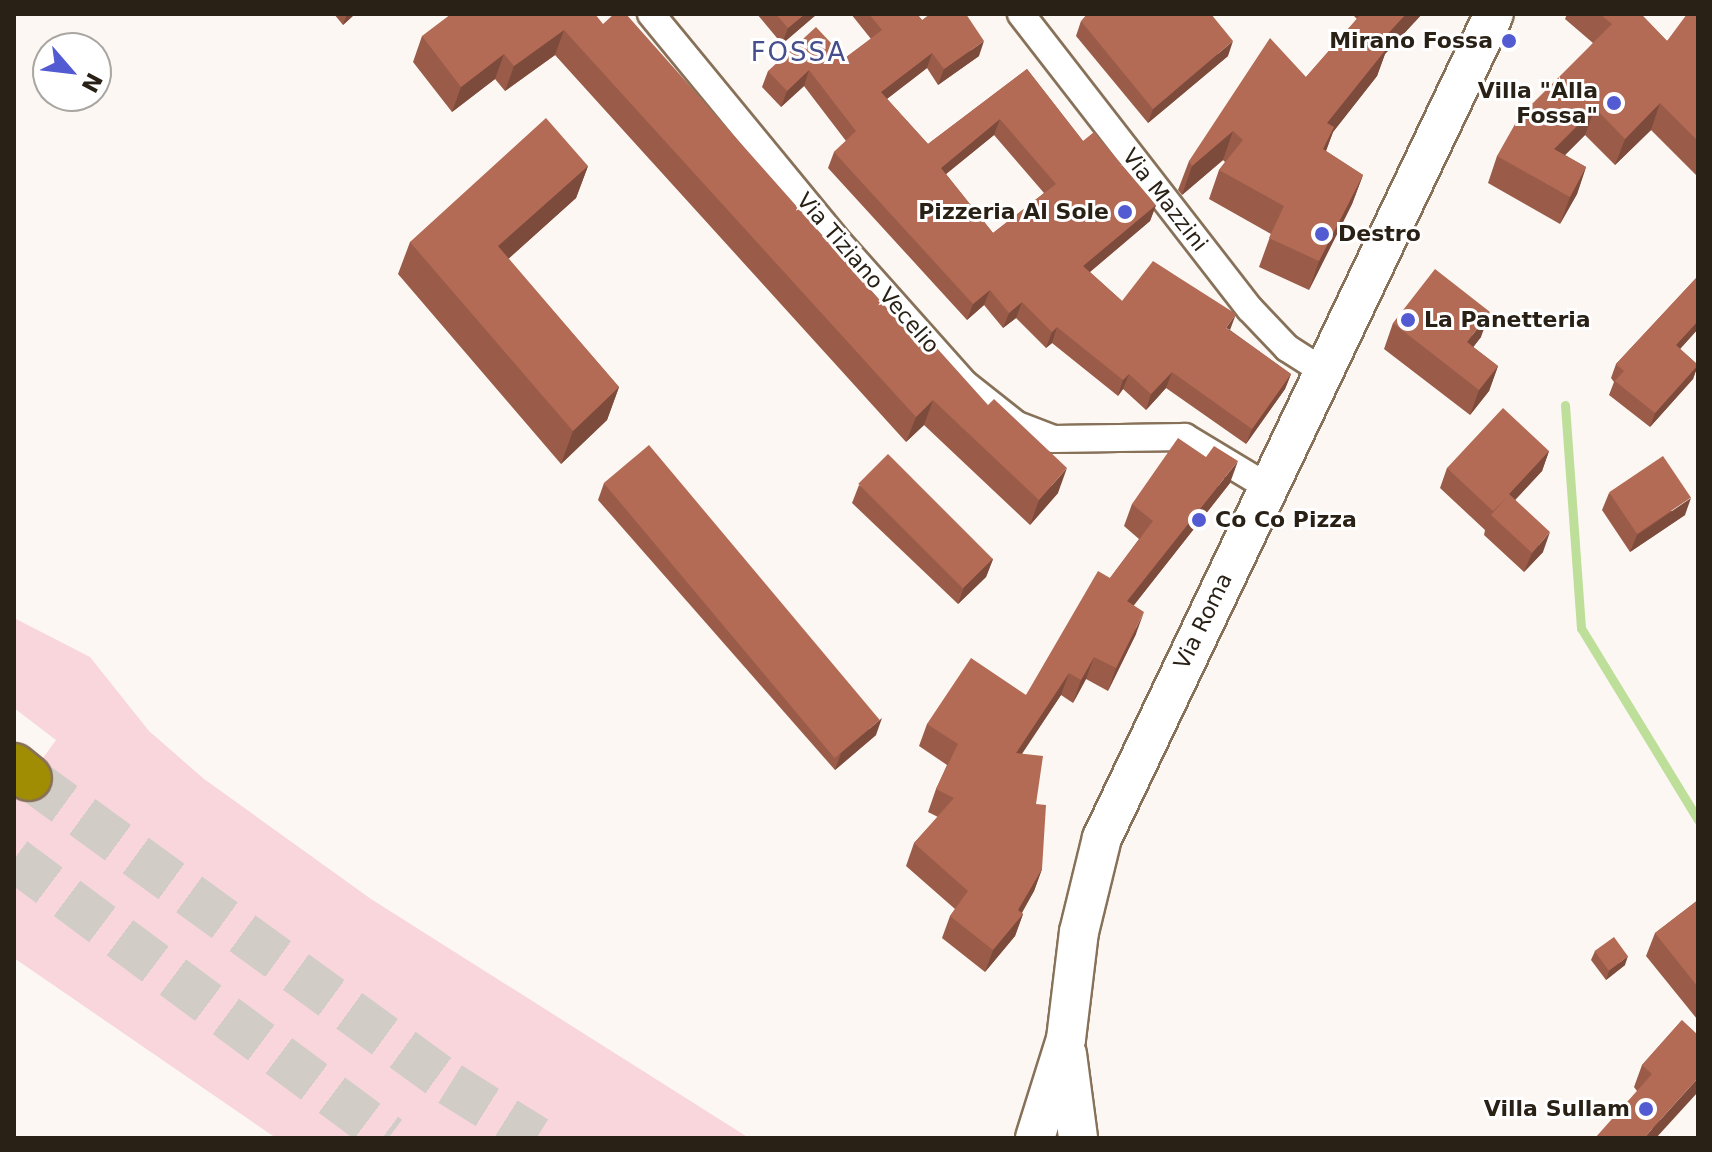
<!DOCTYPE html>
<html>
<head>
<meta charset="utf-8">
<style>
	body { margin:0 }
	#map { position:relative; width:1712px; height:1152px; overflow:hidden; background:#fcf7f2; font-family:"DejaVu Sans",sans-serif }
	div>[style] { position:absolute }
	.green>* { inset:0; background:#f8d6dc }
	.stream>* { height:9px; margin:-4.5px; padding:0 4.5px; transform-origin:4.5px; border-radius:4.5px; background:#bddf9a }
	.highway-tunnel>* { height:44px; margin-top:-22px; transform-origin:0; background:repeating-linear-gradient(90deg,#d2ccc6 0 44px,transparent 0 66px) }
	.roads { filter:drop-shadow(2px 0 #877159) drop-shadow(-2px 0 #877159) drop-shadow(0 2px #877159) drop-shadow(0 -2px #877159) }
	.street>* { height:26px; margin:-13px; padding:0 13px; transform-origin:13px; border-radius:13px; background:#fff }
	.secondary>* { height:38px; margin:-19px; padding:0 19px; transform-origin:19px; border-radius:19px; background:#fff }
	.highway>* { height:44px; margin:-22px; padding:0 22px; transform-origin:22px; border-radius:22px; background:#a08d04 }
	.wall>* { inset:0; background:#9a5c49 }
	.shaded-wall>* { inset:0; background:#7d4b3c }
	.building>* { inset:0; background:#b36b55; transform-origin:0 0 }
	.dots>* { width:22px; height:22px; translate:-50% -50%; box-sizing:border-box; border:4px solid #fff; border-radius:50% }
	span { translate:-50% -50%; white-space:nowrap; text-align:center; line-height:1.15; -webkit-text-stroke:6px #fff; paint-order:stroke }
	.poi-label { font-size:22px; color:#292016; font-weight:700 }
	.right { translate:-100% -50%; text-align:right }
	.left { translate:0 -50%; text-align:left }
	.street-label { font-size:22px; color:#292016 }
	.quarter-label { font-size:26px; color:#464e8b; letter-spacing:2px }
	.frame { position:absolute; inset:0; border:16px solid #292016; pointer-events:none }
	.north { position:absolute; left:32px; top:32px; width:80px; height:80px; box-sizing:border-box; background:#fff; border:2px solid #a9a6a2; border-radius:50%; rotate:118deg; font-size:22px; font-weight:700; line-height:32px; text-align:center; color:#292016 }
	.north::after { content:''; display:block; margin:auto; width:28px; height:36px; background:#535bd2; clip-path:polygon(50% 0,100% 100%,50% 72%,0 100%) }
</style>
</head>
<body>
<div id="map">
	<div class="green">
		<i style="clip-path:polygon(14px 618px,90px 657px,149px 731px,204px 779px,371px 899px,749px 1138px,276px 1138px,14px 958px,14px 798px,56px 740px,14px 708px)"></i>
	</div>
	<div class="stream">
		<i style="left:1565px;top:405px;width:224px;rotate:85.9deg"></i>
		<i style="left:1581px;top:628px;width:225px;rotate:58.6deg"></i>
	</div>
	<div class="highway-tunnel">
		<i style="left:29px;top:778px;width:520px;rotate:36.01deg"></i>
		<i style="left:450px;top:1084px;width:102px;rotate:32.1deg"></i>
		<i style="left:14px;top:859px;width:467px;rotate:36.6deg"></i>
	</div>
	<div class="roads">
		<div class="street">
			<i style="left:651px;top:14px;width:288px;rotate:50.6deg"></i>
			<i style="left:834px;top:237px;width:197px;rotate:48.3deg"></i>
			<i style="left:965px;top:384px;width:66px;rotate:38.3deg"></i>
			<i style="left:1017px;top:425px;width:39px;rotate:21deg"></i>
			<i style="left:1053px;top:439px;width:132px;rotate:-0.9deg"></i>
			<i style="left:1185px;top:437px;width:97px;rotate:31.1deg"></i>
			<i style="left:1021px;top:14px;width:373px;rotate:52.2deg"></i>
			<i style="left:1250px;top:309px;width:54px;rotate:46.5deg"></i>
			<i style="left:1287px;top:348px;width:43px;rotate:32.6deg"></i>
		</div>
		<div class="secondary">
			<i style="left:1067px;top:1054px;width:85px;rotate:82.5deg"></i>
			<i style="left:1035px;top:1138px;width:104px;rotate:-72.6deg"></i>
			<i style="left:1066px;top:1039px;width:108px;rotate:-83.1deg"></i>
			<i style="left:1079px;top:932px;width:97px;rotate:-76.3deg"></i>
			<i style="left:1102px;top:838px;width:912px;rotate:-64.56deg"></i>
		</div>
		<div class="highway">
			<i style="left:14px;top:766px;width:19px;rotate:39deg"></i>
		</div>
	</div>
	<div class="wall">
		<i style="clip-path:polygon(334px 14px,355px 14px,343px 25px)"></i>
		<i style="clip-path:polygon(757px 14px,817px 14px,782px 44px)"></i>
		<i style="clip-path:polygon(evenodd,851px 14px,917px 14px,922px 20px,979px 56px,938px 85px,927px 68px,887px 99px,928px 144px,1027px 69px,1083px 141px,1156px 205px,1150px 221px,1090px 272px,1122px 301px,1230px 330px,1291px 374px,1285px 389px,1246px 444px,1166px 388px,1146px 410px,1123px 389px,1118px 396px,1052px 343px,1046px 348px,1016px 318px,1003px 328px,984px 305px,967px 320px,828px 168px,834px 152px,846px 141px,804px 86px,781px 107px,762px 87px,768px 71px,845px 58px,871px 39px,851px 14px,994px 135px,1044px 193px,993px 233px,946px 174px,994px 135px)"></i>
		<i style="clip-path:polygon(1352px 14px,1422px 14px,1385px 54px,1377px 76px,1333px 132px,1326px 151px,1363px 175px,1352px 204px,1309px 290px,1259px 267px,1271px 234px,1209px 199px,1219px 170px,1225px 162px,1223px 160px,1182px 195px,1178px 190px,1189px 161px,1306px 77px,1357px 19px)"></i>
		<i style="clip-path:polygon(1567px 14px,1641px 14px,1667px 41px,1698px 14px,1698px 177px,1651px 130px,1615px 165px,1585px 135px,1565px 155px,1586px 167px,1577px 194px,1560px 224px,1488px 183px,1497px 156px,1593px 43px,1565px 19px)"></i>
		<i style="clip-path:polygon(1081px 21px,1228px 56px,1148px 123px,1076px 36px)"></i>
		<i style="clip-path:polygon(603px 24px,910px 334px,1058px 493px,1030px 525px,924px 425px,906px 442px,555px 55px,505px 91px,495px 79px,452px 112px,413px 62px,422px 36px)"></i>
		<i style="clip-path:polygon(588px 166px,576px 198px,508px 259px,619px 387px,607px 420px,561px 464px,398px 274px,410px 242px)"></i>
		<i style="clip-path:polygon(1698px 276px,1698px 329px,1680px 349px,1698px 365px,1693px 379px,1650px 427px,1609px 395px,1614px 382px,1611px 378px,1616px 364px)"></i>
		<i style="clip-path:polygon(1393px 323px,1481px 337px,1473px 347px,1498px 366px,1489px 391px,1470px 415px,1384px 349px)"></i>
		<i style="clip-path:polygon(1549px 451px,1542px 471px,1515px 500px,1543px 552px,1524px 572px,1484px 535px,1485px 530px,1440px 488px,1447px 468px)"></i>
		<i style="clip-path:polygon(604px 483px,876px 735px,835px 770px,598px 500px)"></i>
		<i style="clip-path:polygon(1230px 483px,1134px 605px,1136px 634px,1108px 691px,1086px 679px,1073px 703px,1061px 695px,1022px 753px,1036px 804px,1042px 869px,1034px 891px,1022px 913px,1023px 914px,1015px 936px,985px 972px,942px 938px,950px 916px,955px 909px,906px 866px,914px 843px,938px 817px,928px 812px,936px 789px,947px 765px,919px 746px,927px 724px,1026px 695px,1110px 578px,1139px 539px,1124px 526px,1132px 504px)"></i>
		<i style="clip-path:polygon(859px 485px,993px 559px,986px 577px,958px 604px,852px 503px)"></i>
		<i style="clip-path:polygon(1609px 493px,1685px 515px,1630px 552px,1602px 510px)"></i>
		<i style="clip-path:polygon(1698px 900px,1698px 1018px,1697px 1019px,1646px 956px,1655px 933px)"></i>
		<i style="clip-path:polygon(1595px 951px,1625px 965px,1606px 980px,1591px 960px)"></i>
		<i style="clip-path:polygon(1682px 1020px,1656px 1138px,1637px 1091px,1634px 1087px,1642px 1065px)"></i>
	</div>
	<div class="shaded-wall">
		<i style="clip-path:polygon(347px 14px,355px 14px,343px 25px)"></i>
		<i style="clip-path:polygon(805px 14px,817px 14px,782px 44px,788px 28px)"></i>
		<i style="clip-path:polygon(1406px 14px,1422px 14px,1385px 54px,1377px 76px,1333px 132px,1324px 156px,1323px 149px,1327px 123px,1381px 41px)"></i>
		<i style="clip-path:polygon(564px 30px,555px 55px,505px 91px,514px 66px)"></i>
		<i style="clip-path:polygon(984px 41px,979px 56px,938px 85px,944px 69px)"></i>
		<i style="clip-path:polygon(1233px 41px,1228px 56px,1148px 123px,1153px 109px)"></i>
		<i style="clip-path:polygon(932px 53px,927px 68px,875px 108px,881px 92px)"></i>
		<i style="clip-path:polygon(504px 54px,495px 79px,452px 112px,461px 87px)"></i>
		<i style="clip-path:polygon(809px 70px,804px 86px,781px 107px,787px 91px)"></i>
		<i style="clip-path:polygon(1660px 103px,1651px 130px,1615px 165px,1625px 139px)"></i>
		<i style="clip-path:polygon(1595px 108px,1585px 135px,1544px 176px,1554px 149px)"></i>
		<i style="clip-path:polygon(1000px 119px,994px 135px,935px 183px,941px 168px)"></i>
		<i style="clip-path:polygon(1233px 131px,1223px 160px,1182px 195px,1192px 166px)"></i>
		<i style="clip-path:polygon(588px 166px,576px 198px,486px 279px,498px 246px)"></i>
		<i style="clip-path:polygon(1586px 167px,1577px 194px,1560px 224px,1570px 197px)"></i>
		<i style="clip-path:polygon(1363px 175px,1352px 204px,1309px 290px,1319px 261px)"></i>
		<i style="clip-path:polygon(1156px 205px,1150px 221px,1078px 282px,1083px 266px)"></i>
		<i style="clip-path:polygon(990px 290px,984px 305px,967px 320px,973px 304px)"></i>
		<i style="clip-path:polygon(1022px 302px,1016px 318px,1003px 328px,1009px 313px)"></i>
		<i style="clip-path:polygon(1490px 312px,1481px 337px,1458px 367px,1467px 342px)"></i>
		<i style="clip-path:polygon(1236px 314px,1230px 330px,1226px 328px)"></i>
		<i style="clip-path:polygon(1698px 321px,1698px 329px,1670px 360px,1676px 345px)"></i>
		<i style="clip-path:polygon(1057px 327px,1052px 343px,1046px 348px,1052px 332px)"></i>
		<i style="clip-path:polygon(1698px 365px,1693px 379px,1650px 427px,1655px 413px)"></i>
		<i style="clip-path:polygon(1498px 366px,1489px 391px,1470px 415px,1479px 390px)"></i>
		<i style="clip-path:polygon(1172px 372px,1166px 388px,1146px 410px,1151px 394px)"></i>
		<i style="clip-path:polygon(1129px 374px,1123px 389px,1118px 396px,1123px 380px)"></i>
		<i style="clip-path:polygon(1291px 374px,1285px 389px,1246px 444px,1252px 429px)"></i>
		<i style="clip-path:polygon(619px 387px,607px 420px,561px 464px,573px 431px)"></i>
		<i style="clip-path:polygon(933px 400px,924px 425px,906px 442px,916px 417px)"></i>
		<i style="clip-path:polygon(1549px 451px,1542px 471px,1502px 514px,1509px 494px)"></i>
		<i style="clip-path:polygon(1238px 461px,1230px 483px,1119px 624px,1127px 601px)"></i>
		<i style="clip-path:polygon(1067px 468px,1058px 493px,1030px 525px,1039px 500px)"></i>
		<i style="clip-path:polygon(1691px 498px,1685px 515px,1630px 552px,1637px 535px)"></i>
		<i style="clip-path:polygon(1550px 532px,1543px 552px,1524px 572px,1532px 553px)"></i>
		<i style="clip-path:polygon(993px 559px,986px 577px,958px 604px,964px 587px)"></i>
		<i style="clip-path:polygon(1144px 612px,1136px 634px,1108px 691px,1116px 668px)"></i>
		<i style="clip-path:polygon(1094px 657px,1086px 679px,1073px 703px,1081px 680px)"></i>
		<i style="clip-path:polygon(1069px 673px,1061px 695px,1008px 775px,1016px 753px)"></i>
		<i style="clip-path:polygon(882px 718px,876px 735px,835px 770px,841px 753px)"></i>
		<i style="clip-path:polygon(1042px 869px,1034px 891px,1016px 922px,1023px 914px,1015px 936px,985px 972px,993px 950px)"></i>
		<i style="clip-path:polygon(1628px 956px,1625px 965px,1606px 980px,1609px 971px)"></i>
		<i style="clip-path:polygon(1698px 1078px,1698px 1092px,1656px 1138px,1644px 1138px)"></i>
	</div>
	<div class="building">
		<i style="clip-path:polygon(451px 14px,595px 14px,603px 24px,614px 14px,626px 14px,910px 334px,918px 327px,988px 405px,994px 399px,1067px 468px,1039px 500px,933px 400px,916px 417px,564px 30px,514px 66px,504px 54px,461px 87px,422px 36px)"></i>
		<i style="clip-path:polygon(776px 14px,805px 14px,788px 28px)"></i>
		<i style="clip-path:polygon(evenodd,869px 14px,917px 14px,922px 20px,930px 14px,966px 14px,984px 41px,944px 69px,932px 53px,881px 92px,928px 144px,1027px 69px,1083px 141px,1094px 132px,1156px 205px,1083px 266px,1122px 301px,1153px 261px,1236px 314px,1226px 328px,1291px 374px,1252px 429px,1172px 372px,1151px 394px,1129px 374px,1123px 380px,1057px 327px,1052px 332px,1022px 302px,1009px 313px,990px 290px,973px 304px,834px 152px,856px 131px,809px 70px,787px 91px,768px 71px,816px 27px,845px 58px,882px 30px,869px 14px,1000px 119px,1056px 184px,993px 233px,941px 168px,1000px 119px)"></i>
		<i style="clip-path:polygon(1087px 14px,1211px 14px,1233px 41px,1153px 109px,1081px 21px)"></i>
		<i style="clip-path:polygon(1361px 14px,1406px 14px,1381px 41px,1388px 47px,1327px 123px,1334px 127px,1323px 149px,1363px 175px,1319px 261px,1269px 238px,1284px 206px,1219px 170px,1243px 140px,1233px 131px,1192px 166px,1189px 161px,1270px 38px,1306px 77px)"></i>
		<i style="clip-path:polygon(1600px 14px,1641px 14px,1667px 41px,1687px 14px,1698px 14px,1698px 141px,1660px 103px,1625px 139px,1595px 108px,1554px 149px,1586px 167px,1570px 197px,1497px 156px,1519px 117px,1612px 24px)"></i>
		<i style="clip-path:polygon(546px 118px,588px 166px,498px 246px,619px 387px,573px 431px,410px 242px)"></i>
		<i style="clip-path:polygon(1435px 269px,1490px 312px,1467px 342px,1498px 366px,1479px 390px,1393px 323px)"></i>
		<i style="clip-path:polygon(1698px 276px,1698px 321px,1676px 345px,1698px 365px,1655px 413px,1615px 381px,1624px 371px,1616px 364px)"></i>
		<i style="clip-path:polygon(1503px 408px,1549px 451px,1509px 494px,1550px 532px,1532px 553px,1491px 515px,1507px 497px,1493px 511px,1447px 468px)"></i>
		<i style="clip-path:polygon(1178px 438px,1206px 457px,1214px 446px,1238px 461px,1127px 601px,1144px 612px,1116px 668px,1094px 657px,1081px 680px,1069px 673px,1016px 753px,1043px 756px,1036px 804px,1046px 805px,1042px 869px,1018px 910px,1023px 914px,993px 950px,950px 916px,968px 891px,914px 843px,954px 798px,936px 789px,958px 744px,927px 724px,971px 658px,1026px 695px,1098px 571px,1110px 578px,1153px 521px,1132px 504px)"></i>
		<i style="left:649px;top:445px;width:359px;height:59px;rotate:50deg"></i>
		<i style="left:888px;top:454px;width:148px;height:42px;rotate:45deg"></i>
		<i style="left:1663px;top:456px;width:50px;height:65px;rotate:56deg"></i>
		<i style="clip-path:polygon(1698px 900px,1698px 987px,1655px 933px)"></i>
		<i style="left:1614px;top:937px;width:24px;height:24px;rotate:54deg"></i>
		<i style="clip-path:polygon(1682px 1020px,1698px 1035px,1698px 1078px,1644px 1138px,1595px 1138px,1652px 1074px,1642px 1065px)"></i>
	</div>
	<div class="dots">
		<i style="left:1509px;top:41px;background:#535bd2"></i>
		<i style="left:1614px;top:103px;background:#535bd2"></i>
		<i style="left:1125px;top:212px;background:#535bd2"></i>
		<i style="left:1322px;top:234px;background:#535bd2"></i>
		<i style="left:1408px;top:320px;background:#535bd2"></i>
		<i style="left:1199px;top:520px;background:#535bd2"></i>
		<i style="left:1646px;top:1109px;background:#535bd2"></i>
	</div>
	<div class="poi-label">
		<span class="right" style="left:1493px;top:41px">Mirano Fossa</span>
		<span class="right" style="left:1598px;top:103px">Villa "Alla<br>Fossa"</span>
		<span class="right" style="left:1109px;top:212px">Pizzeria Al Sole</span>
		<span class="left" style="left:1338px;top:234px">Destro</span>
		<span class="left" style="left:1424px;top:320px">La Panetteria</span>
		<span class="left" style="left:1215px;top:520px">Co Co Pizza</span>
		<span class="right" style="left:1630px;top:1109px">Villa Sullam</span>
	</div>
	<div class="street-label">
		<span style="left:1165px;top:200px;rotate:52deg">Via Mazzini</span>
		<span style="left:868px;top:273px;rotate:49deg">Via Tiziano Vecelio</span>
		<span style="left:1203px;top:621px;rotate:-64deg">Via Roma</span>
	</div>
	<div class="quarter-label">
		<span style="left:799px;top:53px">FOSSA</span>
	</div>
	<div class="frame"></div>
	<div class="north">N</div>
</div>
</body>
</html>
